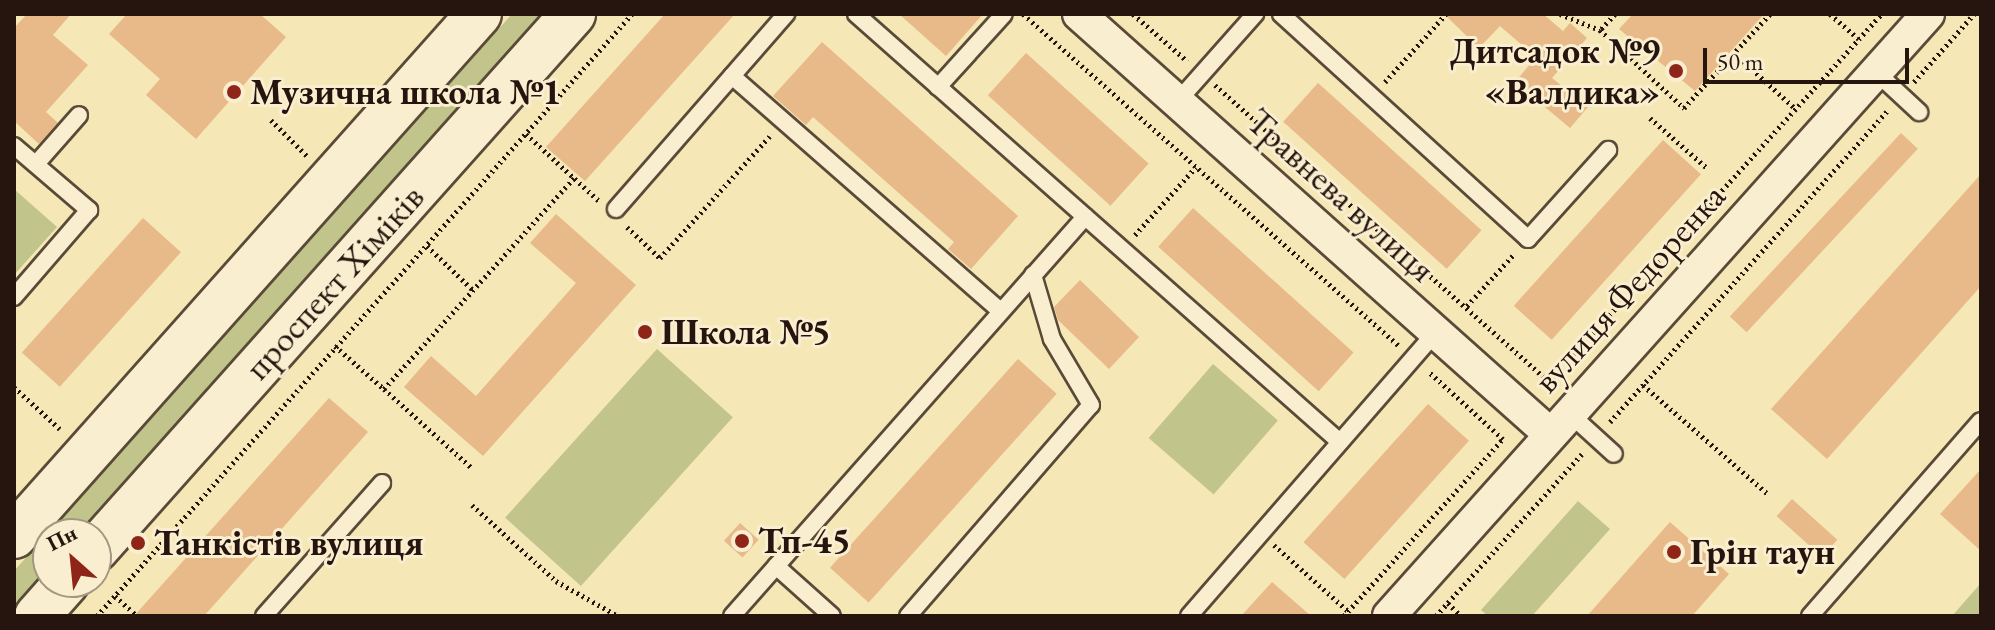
<!DOCTYPE html>
<html>
<head>
<meta charset="utf-8">
<style>
	body { margin:0 }
	#map { position:relative; width:1995px; height:630px; overflow:hidden; background:#f6e7b6; font-family:"EB Garamond",serif }
	div>[style] { position:absolute }
	.green>* { inset:0; background:#c1c48b; transform-origin:0 0 }
	.building>* { inset:0; background:#e8b989; transform-origin:0 0 }
	.path>* { height:5px; margin-top:-2.5px; transform-origin:0; background:repeating-linear-gradient(90deg,#26150e 0 2px,transparent 0 6px) }
	.roads { filter:drop-shadow(2px 0 #5a4a38) drop-shadow(-2px 0 #5a4a38) drop-shadow(0 2px #5a4a38) drop-shadow(0 -2px #5a4a38) }
	.service>* { height:16px; margin:-8px; padding:0 8px; transform-origin:8px; border-radius:8px; background:#f9efd0 }
	.minor>* { height:32px; margin:-16px; padding:0 16px; transform-origin:16px; border-radius:16px; background:#f9efd0 }
	.secondary>* { height:44px; margin:-22px; padding:0 22px; transform-origin:22px; border-radius:22px; background:#f9efd0 }
	.dots>* { width:22px; height:22px; translate:-50% -50%; box-sizing:border-box; border:4px solid #f9efd0; border-radius:50% }
	span { translate:-50% -50%; white-space:nowrap; text-align:center; line-height:1.15; -webkit-text-stroke:6px #f9efd0; paint-order:stroke }
	.poi-label { font-size:36px; color:#26150e; font-weight:700 }
	.right { translate:-100% -50%; text-align:right }
	.left { translate:0 -50%; text-align:left }
	.street-label { font-size:36px; color:#26150e }
	.frame { position:absolute; inset:0; border:16px solid #26150e; pointer-events:none }
	.north { position:absolute; left:32px; top:518px; width:80px; height:80px; box-sizing:border-box; background:#f9efd0; border:2px solid #a59882; border-radius:50%; rotate:333deg; font-size:22px; font-weight:700; line-height:32px; text-align:center; color:#26150e }
	.north::after { content:''; display:block; margin:auto; width:28px; height:36px; background:#8f2418; clip-path:polygon(50% 0,100% 100%,50% 72%,0 100%) }
	.scale { position:absolute; left:1703px; top:48px; width:206px; height:36px; box-sizing:border-box; border:4px solid #26150e; border-top:0; padding-left:10px; font-size:24px; line-height:28px; white-space:nowrap; color:#26150e; -webkit-text-stroke:6px #f9efd0; paint-order:stroke }
</style>
</head>
<body>
<div id="map">
	<div class="green">
		<i style="clip-path:polygon(512px 14px,555px 14px,90px 534px,48px 534px,48px 581px,14px 616px,14px 571px)"></i>
		<i style="clip-path:polygon(14px 189px,57px 227px,14px 275px)"></i>
		<i style="left:657px;top:349px;width:102px;height:227px;rotate:42deg"></i>
		<i style="left:1213px;top:364px;width:86px;height:98px;rotate:41deg"></i>
		<i style="clip-path:polygon(1578px 501px,1610px 529px,1532px 616px,1488px 616px,1481px 610px)"></i>
		<i style="clip-path:polygon(1981px 583px,1981px 616px,1951px 616px,1952px 616px)"></i>
	</div>
	<div class="building">
		<i style="clip-path:polygon(27px 14px,71px 14px,53px 35px,88px 65px,46px 112px,58px 123px,39px 144px,14px 121px,14px 28px)"></i>
		<i style="clip-path:polygon(127px 14px,260px 14px,286px 37px,196px 139px,146px 95px,160px 79px,109px 34px)"></i>
		<i style="clip-path:polygon(665px 14px,735px 14px,585px 181px,546px 147px)"></i>
		<i style="clip-path:polygon(899px 14px,983px 14px,946px 56px)"></i>
		<i style="clip-path:polygon(1444px 14px,1543px 14px,1563px 31px,1570px 23px,1587px 38px,1552px 78px,1588px 107px,1570px 128px,1515px 82px,1536px 57px,1500px 26px,1479px 48px)"></i>
		<i style="clip-path:polygon(1633px 14px,1764px 14px,1695px 91px,1619px 29px)"></i>
		<i style="clip-path:polygon(822px 42px,1018px 216px,971px 269px,948px 249px,954px 242px,813px 117px,806px 125px,773px 96px)"></i>
		<i style="left:1026px;top:53px;width:165px;height:57px;rotate:42deg"></i>
		<i style="left:1318px;top:83px;width:220px;height:52px;rotate:42deg"></i>
		<i style="left:1901px;top:133px;width:23px;height:251px;rotate:43deg"></i>
		<i style="left:1663px;top:140px;width:51px;height:223px;rotate:42deg"></i>
		<i style="clip-path:polygon(1981px 174px,1981px 286px,1827px 459px,1771px 409px)"></i>
		<i style="left:1193px;top:208px;width:216px;height:52px;rotate:42deg"></i>
		<i style="clip-path:polygon(556px 214px,636px 285px,483px 456px,404px 387px,431px 356px,476px 396px,576px 283px,530px 243px)"></i>
		<i style="left:143px;top:218px;width:51px;height:181px;rotate:42deg"></i>
		<i style="clip-path:polygon(1080px 280px,1139px 337px,1109px 369px,1058px 320px,1054px 307px)"></i>
		<i style="left:1018px;top:359px;width:52px;height:281px;rotate:42deg"></i>
		<i style="clip-path:polygon(329px 398px,368px 432px,204px 616px,134px 616px)"></i>
		<i style="left:1428px;top:404px;width:55px;height:186px;rotate:42deg"></i>
		<i style="clip-path:polygon(1981px 469px,1981px 551px,1940px 514px)"></i>
		<i style="left:1792px;top:499px;width:61px;height:23px;rotate:42deg"></i>
		<i style="clip-path:polygon(1670px 522px,1729px 574px,1692px 616px,1587px 616px)"></i>
		<i style="left:740px;top:523px;width:25px;height:24px;rotate:42deg"></i>
		<i style="clip-path:polygon(1272px 582px,1311px 616px,1241px 616px)"></i>
	</div>
	<div class="path">
		<i style="left:1023px;top:14px;width:502px;rotate:41.44deg"></i>
		<i style="left:1133px;top:14px;width:72px;rotate:41deg"></i>
		<i style="left:1560px;top:14px;width:43px;rotate:21.8deg"></i>
		<i style="left:1615px;top:14px;width:22px;rotate:133deg"></i>
		<i style="left:1600px;top:30px;width:115px;rotate:42.9deg"></i>
		<i style="left:1684px;top:108px;width:74px;rotate:-47.7deg"></i>
		<i style="left:1770px;top:14px;width:53px;rotate:132.7deg"></i>
		<i style="left:1734px;top:53px;width:84px;rotate:42.1deg"></i>
		<i style="left:1830px;top:14px;width:38px;rotate:41deg"></i>
		<i style="left:1385px;top:82px;width:91px;rotate:-48.1deg"></i>
		<i style="left:1914px;top:82px;width:91px;rotate:-48.6deg"></i>
		<i style="left:1215px;top:85px;width:447px;rotate:41.6deg"></i>
		<i style="left:1549px;top:382px;width:496px;rotate:-47.9deg"></i>
		<i style="left:1650px;top:118px;width:76px;rotate:41.3deg"></i>
		<i style="left:271px;top:120px;width:51px;rotate:45deg"></i>
		<i style="left:526px;top:134px;width:99px;rotate:42.5deg"></i>
		<i style="left:627px;top:227px;width:45px;rotate:43.2deg"></i>
		<i style="left:660px;top:258px;width:164px;rotate:-48deg"></i>
		<i style="left:1135px;top:235px;width:91px;rotate:-48.1deg"></i>
		<i style="left:427px;top:246px;width:64px;rotate:43.7deg"></i>
		<i style="left:1467px;top:306px;width:72px;rotate:-47.8deg"></i>
		<i style="left:335px;top:346px;width:65px;rotate:41.3deg"></i>
		<i style="left:384px;top:389px;width:284px;rotate:-48deg"></i>
		<i style="left:1643px;top:385px;width:167px;rotate:41.1deg"></i>
		<i style="left:14px;top:387px;width:62px;rotate:42.4deg"></i>
		<i style="left:384px;top:389px;width:118px;rotate:41.9deg"></i>
		<i style="left:1610px;top:422px;width:418px;rotate:-48.3deg"></i>
		<i style="left:472px;top:505px;width:113px;rotate:42.1deg"></i>
		<i style="left:556px;top:581px;width:71px;rotate:29.4deg"></i>
		<i style="left:1274px;top:545px;width:99px;rotate:41.7deg"></i>
		<i style="left:115px;top:596px;width:30px;rotate:42deg"></i>
		<i style="left:1448px;top:603px;width:18px;rotate:45deg"></i>
		<i style="left:97px;top:616px;width:805px;rotate:-48.37deg"></i>
		<i style="left:1344px;top:616px;width:238px;rotate:-48.1deg"></i>
		<i style="left:1503px;top:439px;width:101px;rotate:-137.8deg"></i>
		<i style="left:1436px;top:616px;width:218px;rotate:-48deg"></i>
	</div>
	<div class="roads">
		<div class="service">
			<i style="left:856px;top:14px;width:646px;rotate:41.49deg"></i>
			<i style="left:1281px;top:14px;width:334px;rotate:42.3deg"></i>
			<i style="left:1528px;top:239px;width:120px;rotate:-48deg"></i>
			<i style="left:1876px;top:72px;width:59px;rotate:42.9deg"></i>
			<i style="left:732px;top:76px;width:356px;rotate:41.2deg"></i>
			<i style="left:938px;top:87px;width:98px;rotate:-47.9deg"></i>
			<i style="left:1177px;top:102px;width:118px;rotate:-48.4deg"></i>
			<i style="left:14px;top:146px;width:99px;rotate:40.5deg"></i>
			<i style="left:89px;top:210px;width:115px;rotate:130.8deg"></i>
			<i style="left:36px;top:164px;width:65px;rotate:-48.7deg"></i>
			<i style="left:616px;top:209px;width:259px;rotate:-48.9deg"></i>
			<i style="left:1570px;top:414px;width:59px;rotate:42.3deg"></i>
			<i style="left:776px;top:566px;width:75px;rotate:41.8deg"></i>
			<i style="left:264px;top:616px;width:178px;rotate:-48.4deg"></i>
			<i style="left:732px;top:616px;width:533px;rotate:-48.5deg"></i>
			<i style="left:908px;top:616px;width:279px;rotate:-49.1deg"></i>
			<i style="left:1091px;top:405px;width:77px;rotate:-120.6deg"></i>
			<i style="left:1052px;top:339px;width:67px;rotate:-106.5deg"></i>
			<i style="left:1189px;top:616px;width:376px;rotate:-49deg"></i>
			<i style="left:1810px;top:616px;width:259px;rotate:-48.8deg"></i>
		</div>
		<div class="minor">
			<i style="left:1079px;top:14px;width:632px;rotate:41.73deg"></i>
			<i style="left:1389px;top:616px;width:808px;rotate:-48.16deg"></i>
		</div>
		<div class="secondary">
			<i style="left:14px;top:536px;width:699px;rotate:-48.31deg"></i>
			<i style="left:96px;top:549px;width:717px;rotate:-48.28deg"></i>
			<i style="left:37px;top:616px;width:45px;rotate:-48.6deg"></i>
		</div>
	</div>
	<div class="dots">
		<i style="left:1676px;top:71px;background:#8f2418"></i>
		<i style="left:234px;top:92px;background:#8f2418"></i>
		<i style="left:645px;top:332px;background:#8f2418"></i>
		<i style="left:742px;top:541px;background:#8f2418"></i>
		<i style="left:138px;top:543px;background:#8f2418"></i>
		<i style="left:1674px;top:552px;background:#8f2418"></i>
	</div>
	<div class="poi-label">
		<span class="right" style="left:1660px;top:71px">Дитсадок №9<br>«Валдика»</span>
		<span class="left" style="left:250px;top:92px">Музична школа №1</span>
		<span class="left" style="left:661px;top:332px">Школа №5</span>
		<span class="left" style="left:758px;top:541px">Тп-45</span>
		<span class="left" style="left:154px;top:543px">Танкістів вулиця</span>
		<span class="left" style="left:1690px;top:552px">Грін таун</span>
	</div>
	<div class="street-label">
		<span style="left:1341px;top:195px;rotate:42deg">Травнева вулиця</span>
		<span style="left:334px;top:282px;rotate:-48deg">проспект Хіміків</span>
		<span style="left:1629px;top:288px;rotate:-48deg">вулиця Федоренка</span>
	</div>
	<div class="frame"></div>
	<div class="north">Пн</div>
	<div class="scale">50 m</div>
</div>
</body>
</html>
